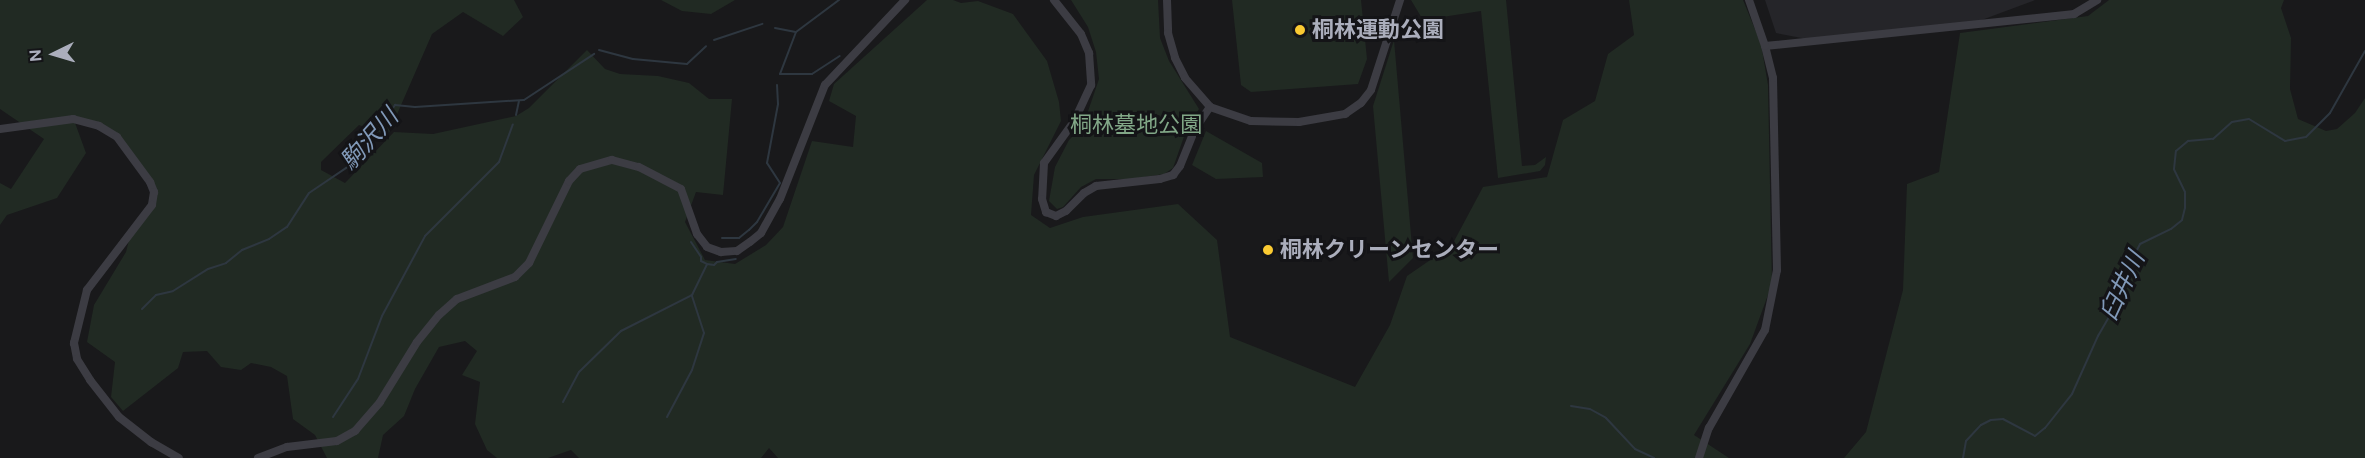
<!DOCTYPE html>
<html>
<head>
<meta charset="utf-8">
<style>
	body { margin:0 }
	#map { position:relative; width:2365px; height:458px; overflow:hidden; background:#19191b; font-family:Figtree,"Noto Sans JP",sans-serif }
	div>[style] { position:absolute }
	.built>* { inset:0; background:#252529 }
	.green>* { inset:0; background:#212a23 }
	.stream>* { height:2px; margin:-1px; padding:0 1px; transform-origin:1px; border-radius:1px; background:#2e3740 }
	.minor>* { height:8px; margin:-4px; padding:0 4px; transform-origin:4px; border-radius:4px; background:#3c3c43 }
	.dots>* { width:16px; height:16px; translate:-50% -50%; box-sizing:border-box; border:3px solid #141417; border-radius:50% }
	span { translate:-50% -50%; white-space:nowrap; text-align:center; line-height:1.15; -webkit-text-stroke:6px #141417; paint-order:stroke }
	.poi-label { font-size:22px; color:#abaebc; font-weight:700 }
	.left { translate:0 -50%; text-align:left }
	.park-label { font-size:22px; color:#81a787 }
	.water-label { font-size:24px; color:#8199b8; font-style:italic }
	.north { position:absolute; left:24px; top:24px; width:60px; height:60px; -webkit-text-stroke:4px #141417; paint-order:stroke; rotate:265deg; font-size:16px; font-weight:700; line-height:24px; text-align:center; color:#abaebc }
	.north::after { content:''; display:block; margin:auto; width:21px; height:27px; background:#abaebc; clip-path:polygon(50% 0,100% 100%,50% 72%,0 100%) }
</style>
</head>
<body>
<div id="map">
	<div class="built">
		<i style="clip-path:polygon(1765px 0,2035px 0,1979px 21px,1812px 40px,1776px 33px)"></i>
	</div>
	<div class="green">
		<i style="clip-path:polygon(0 0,514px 0,523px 17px,503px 36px,463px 12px,432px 34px,388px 135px,359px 125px,321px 162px,321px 170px,345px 183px,394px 132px,433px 134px,516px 116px,529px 108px,587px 50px,605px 69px,620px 74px,658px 76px,689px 83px,709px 99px,732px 99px,723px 195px,696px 192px,685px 222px,705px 260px,735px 264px,766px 245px,783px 227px,812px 141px,853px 147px,856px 116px,829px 101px,834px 84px,927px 0,953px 0,961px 3px,978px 1px,1013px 14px,1047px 61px,1059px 102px,1061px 121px,1034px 175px,1031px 215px,1050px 228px,1083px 217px,1178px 204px,1217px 240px,1230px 337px,1355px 387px,1390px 325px,1407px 276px,1452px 245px,1483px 187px,1547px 177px,1563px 120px,1595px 101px,1608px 54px,1634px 35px,1629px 0,1743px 0,1761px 44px,1768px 85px,1772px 284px,1750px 344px,1694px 435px,1729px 458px,778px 458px,769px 448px,761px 458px,579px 458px,571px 450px,548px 458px,497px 458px,487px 450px,475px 424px,480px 382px,462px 375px,477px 351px,465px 341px,439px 347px,415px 389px,404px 416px,383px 435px,378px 458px,327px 458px,315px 435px,293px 419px,287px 376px,271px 367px,251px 363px,241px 370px,221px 367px,207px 351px,183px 352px,178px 368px,123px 411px,111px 397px,115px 362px,87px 342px,94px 305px,126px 252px,131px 232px,139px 223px,154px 192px,117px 137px,74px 120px,86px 153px,57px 198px,7px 215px,0 225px,0 183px,11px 189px,44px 139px,0 109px)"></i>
		<i style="clip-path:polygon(661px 0,735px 0,711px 14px,682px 11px)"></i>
		<i style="clip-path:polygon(1071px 0,1158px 0,1160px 38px,1169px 61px,1199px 109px,1187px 128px,1173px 168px,1164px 174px,1131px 179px,1096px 179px,1081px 187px,1063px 207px,1057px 209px,1049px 201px,1055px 167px,1069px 140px,1083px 126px,1099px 79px,1096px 52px,1088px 27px)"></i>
		<i style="clip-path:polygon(1232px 0,1361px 0,1367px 59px,1358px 84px,1251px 92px,1241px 85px)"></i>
		<i style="clip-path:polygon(1411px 0,1506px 0,1522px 166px,1535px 165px,1546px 157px,1545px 165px,1540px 171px,1498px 178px,1481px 11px,1423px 20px)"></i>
		<i style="clip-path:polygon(2109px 0,2284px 0,2281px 8px,2291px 38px,2290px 89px,2298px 119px,2326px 131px,2337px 129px,2355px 113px,2365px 98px,2365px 458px,1844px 458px,1866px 432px,1903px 290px,1907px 184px,1939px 172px,1960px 33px,2088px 16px)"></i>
		<i style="clip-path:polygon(1394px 40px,1413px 258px,1389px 282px,1373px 106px)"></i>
		<i style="clip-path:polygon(1206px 131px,1262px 163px,1263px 177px,1216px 179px,1192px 165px)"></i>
	</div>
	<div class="stream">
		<i style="left:775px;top:28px;width:21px;rotate:11deg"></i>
		<i style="left:796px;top:32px;width:54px;rotate:-36.7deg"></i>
		<i style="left:796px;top:32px;width:45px;rotate:110.9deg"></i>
		<i style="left:780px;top:74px;width:32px"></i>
		<i style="left:812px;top:74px;width:33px;rotate:-33deg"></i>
		<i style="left:714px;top:40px;width:51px;rotate:-18.4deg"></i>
		<i style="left:599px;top:50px;width:35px;rotate:15deg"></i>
		<i style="left:633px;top:59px;width:54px;rotate:5.3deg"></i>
		<i style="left:687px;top:64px;width:26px;rotate:-43deg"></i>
		<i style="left:516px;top:115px;width:14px;rotate:-78deg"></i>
		<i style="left:722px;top:238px;width:17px"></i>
		<i style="left:739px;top:238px;width:13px;rotate:-39deg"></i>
		<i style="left:749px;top:230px;width:11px;rotate:-45deg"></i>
		<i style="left:757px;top:222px;width:45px;rotate:-59.5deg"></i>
		<i style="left:780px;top:183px;width:24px;rotate:-123deg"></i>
		<i style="left:767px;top:163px;width:60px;rotate:-79.4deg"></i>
		<i style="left:778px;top:104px;width:19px;rotate:-93deg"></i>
		<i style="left:691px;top:242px;width:18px;rotate:56deg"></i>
		<i style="left:701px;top:257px;width:4px;rotate:90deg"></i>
		<i style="left:701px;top:261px;width:7px;rotate:27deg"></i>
		<i style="left:707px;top:264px;width:7px;rotate:8deg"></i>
		<i style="left:714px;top:265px;width:4px;rotate:-45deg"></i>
		<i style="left:717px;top:262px;width:19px;rotate:-9deg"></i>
		<i style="left:142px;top:309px;width:20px;rotate:-45deg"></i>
		<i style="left:156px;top:295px;width:17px;rotate:-13deg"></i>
		<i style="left:173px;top:291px;width:41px;rotate:-32.2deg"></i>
		<i style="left:208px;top:269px;width:19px;rotate:-18deg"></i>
		<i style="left:226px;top:263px;width:21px;rotate:-39deg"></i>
		<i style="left:242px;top:250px;width:29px;rotate:-22deg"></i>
		<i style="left:269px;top:239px;width:22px;rotate:-34deg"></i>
		<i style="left:287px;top:227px;width:40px;rotate:-57.1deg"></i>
		<i style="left:309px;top:193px;width:48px;rotate:-34deg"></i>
		<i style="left:349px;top:166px;width:27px;rotate:-48deg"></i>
		<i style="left:367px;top:146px;width:50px;rotate:-55.7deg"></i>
		<i style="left:395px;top:105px;width:20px;rotate:6deg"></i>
		<i style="left:415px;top:107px;width:109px;rotate:-3.7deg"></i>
		<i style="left:524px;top:100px;width:84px;rotate:-33.3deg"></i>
		<i style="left:563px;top:402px;width:34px;rotate:-62deg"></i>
		<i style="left:579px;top:372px;width:59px;rotate:-44.3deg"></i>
		<i style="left:621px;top:331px;width:80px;rotate:-26.9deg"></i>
		<i style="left:692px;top:295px;width:34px;rotate:-64deg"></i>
		<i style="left:1571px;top:406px;width:19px;rotate:9deg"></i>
		<i style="left:1590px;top:409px;width:18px;rotate:29deg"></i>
		<i style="left:1606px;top:418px;width:42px;rotate:46.9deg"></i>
		<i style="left:1635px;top:449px;width:21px;rotate:25deg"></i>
		<i style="left:333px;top:417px;width:45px;rotate:-56.7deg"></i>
		<i style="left:358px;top:379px;width:67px;rotate:-69.1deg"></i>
		<i style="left:382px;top:316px;width:91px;rotate:-61.7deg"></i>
		<i style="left:425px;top:236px;width:105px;rotate:-45deg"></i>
		<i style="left:499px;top:162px;width:40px;rotate:-69.8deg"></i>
		<i style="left:667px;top:417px;width:53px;rotate:-62deg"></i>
		<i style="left:692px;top:370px;width:39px;rotate:-72deg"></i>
		<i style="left:704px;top:333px;width:40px;rotate:-108deg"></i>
		<i style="left:1963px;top:458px;width:17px;rotate:-80deg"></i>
		<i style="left:1966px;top:441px;width:22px;rotate:-47deg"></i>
		<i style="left:1981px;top:425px;width:11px;rotate:-27deg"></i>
		<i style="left:1991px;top:420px;width:12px;rotate:-5deg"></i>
		<i style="left:2003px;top:419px;width:36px;rotate:28deg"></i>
		<i style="left:2035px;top:436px;width:13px;rotate:-39deg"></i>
		<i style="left:2045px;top:428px;width:43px;rotate:-51.5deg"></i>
		<i style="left:2072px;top:394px;width:64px;rotate:-65.9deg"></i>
		<i style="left:2098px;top:336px;width:30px;rotate:-60deg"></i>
		<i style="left:2113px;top:310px;width:33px;rotate:-74deg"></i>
		<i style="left:2122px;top:278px;width:38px;rotate:-62deg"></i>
		<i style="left:2140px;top:244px;width:34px;rotate:-26deg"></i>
		<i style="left:2171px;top:229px;width:14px;rotate:-39deg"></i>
		<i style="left:2182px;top:220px;width:12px;rotate:-76deg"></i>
		<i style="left:2185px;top:208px;width:16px;rotate:-90deg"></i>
		<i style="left:2185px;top:192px;width:25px;rotate:-116deg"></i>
		<i style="left:2174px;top:169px;width:18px;rotate:-84deg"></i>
		<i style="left:2176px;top:151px;width:16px;rotate:-40deg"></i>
		<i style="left:2188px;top:141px;width:25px;rotate:-5deg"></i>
		<i style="left:2213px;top:139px;width:25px;rotate:-42deg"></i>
		<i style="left:2232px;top:122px;width:17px;rotate:-10deg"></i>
		<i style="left:2249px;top:119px;width:42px;rotate:31.4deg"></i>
		<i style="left:2285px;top:141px;width:21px;rotate:-11deg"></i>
		<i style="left:2306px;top:137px;width:34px;rotate:-45deg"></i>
		<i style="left:2330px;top:113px;width:71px;rotate:-60.6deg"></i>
	</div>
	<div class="minor">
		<i style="left:1054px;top:0;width:43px;rotate:51.5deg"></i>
		<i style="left:1081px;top:34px;width:21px;rotate:67deg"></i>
		<i style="left:1089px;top:53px;width:32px;rotate:86deg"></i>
		<i style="left:1091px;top:85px;width:38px;rotate:115deg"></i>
		<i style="left:1075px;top:120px;width:53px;rotate:125.8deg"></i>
		<i style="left:1044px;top:163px;width:36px;rotate:93deg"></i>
		<i style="left:1042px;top:199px;width:14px;rotate:73deg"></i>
		<i style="left:1046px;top:212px;width:11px;rotate:22deg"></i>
		<i style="left:1056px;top:216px;width:11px;rotate:-27deg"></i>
		<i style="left:1066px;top:211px;width:25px;rotate:-45deg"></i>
		<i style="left:1084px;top:193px;width:14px;rotate:-30deg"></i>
		<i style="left:1096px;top:186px;width:64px;rotate:-6.2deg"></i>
		<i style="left:1160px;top:179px;width:14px;rotate:-17deg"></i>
		<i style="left:1173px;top:175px;width:11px;rotate:-52deg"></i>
		<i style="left:1180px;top:166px;width:40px;rotate:-68deg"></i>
		<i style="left:1195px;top:129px;width:27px;rotate:-56deg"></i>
		<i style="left:1167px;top:0;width:33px;rotate:88deg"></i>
		<i style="left:1168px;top:33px;width:26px;rotate:74deg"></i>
		<i style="left:1175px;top:58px;width:22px;rotate:63deg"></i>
		<i style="left:1185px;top:78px;width:38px;rotate:49deg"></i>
		<i style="left:1210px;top:107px;width:43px;rotate:18.9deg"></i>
		<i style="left:1251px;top:121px;width:48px;rotate:1.2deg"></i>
		<i style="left:1299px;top:122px;width:47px;rotate:-9.9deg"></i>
		<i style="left:1345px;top:114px;width:19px;rotate:-35deg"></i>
		<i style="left:1361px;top:103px;width:16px;rotate:-52deg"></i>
		<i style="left:1371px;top:90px;width:95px;rotate:-72.1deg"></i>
		<i style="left:1765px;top:46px;width:311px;rotate:-5.9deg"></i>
		<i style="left:2074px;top:14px;width:27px;rotate:-31deg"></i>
		<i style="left:0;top:129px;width:74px;rotate:-7.8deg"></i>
		<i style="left:73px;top:119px;width:27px;rotate:15deg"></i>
		<i style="left:99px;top:126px;width:21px;rotate:31deg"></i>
		<i style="left:117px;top:137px;width:56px;rotate:53.7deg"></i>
		<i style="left:150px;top:182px;width:11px;rotate:68deg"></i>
		<i style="left:154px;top:192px;width:13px;rotate:99deg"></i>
		<i style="left:152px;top:205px;width:107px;rotate:127.4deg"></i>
		<i style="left:87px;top:290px;width:55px;rotate:103.8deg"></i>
		<i style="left:74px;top:343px;width:16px;rotate:79deg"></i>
		<i style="left:77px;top:359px;width:25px;rotate:58deg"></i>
		<i style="left:90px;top:380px;width:47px;rotate:51.9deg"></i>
		<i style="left:119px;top:417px;width:41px;rotate:38deg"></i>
		<i style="left:151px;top:442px;width:32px;rotate:30deg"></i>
		<i style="left:258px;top:458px;width:31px;rotate:-21deg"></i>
		<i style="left:287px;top:447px;width:50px;rotate:-6.8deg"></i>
		<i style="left:337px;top:441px;width:21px;rotate:-29deg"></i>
		<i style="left:355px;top:431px;width:38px;rotate:-49deg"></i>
		<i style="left:380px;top:402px;width:70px;rotate:-58.3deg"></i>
		<i style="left:417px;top:342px;width:35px;rotate:-51deg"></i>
		<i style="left:439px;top:315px;width:24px;rotate:-42deg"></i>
		<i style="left:457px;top:299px;width:62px;rotate:-20.8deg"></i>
		<i style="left:515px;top:277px;width:20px;rotate:-45deg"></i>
		<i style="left:529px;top:263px;width:91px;rotate:-64deg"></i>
		<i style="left:569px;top:181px;width:16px;rotate:-47deg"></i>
		<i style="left:580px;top:169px;width:33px;rotate:-16deg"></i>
		<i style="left:612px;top:160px;width:28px;rotate:15deg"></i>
		<i style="left:639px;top:167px;width:47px;rotate:27.6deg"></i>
		<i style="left:681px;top:189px;width:48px;rotate:70.4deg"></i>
		<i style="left:697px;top:234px;width:16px;rotate:52deg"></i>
		<i style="left:707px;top:247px;width:15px;rotate:20deg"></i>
		<i style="left:721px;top:252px;width:16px;rotate:-4deg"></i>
		<i style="left:737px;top:251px;width:16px;rotate:-35deg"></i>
		<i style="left:750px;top:242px;width:14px;rotate:-39deg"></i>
		<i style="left:761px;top:233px;width:39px;rotate:-61deg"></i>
		<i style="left:780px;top:199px;width:123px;rotate:-68.5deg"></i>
		<i style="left:825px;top:85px;width:117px;rotate:-46.7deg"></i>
		<i style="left:1699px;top:458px;width:32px;rotate:-72deg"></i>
		<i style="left:1709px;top:428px;width:113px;rotate:-60.3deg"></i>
		<i style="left:1765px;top:330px;width:61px;rotate:-78.7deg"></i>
		<i style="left:1777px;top:270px;width:192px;rotate:-91.2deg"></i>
		<i style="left:1773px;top:78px;width:33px;rotate:-104deg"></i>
		<i style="left:1765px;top:46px;width:49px;rotate:-109.2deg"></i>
	</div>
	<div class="dots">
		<i style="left:1300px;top:30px;background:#faca32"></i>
		<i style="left:1268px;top:250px;background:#faca32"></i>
	</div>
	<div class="poi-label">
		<span class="left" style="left:1312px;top:30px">桐林運動公園</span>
		<span class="left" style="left:1280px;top:250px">桐林クリーンセンター</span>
	</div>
	<div class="park-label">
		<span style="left:1136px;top:125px">桐林墓地公園</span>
	</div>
	<div class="water-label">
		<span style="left:369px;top:139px;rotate:-48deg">駒沢川</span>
		<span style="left:2122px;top:286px;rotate:-65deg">臼井川</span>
	</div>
	<div class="north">N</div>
</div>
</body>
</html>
